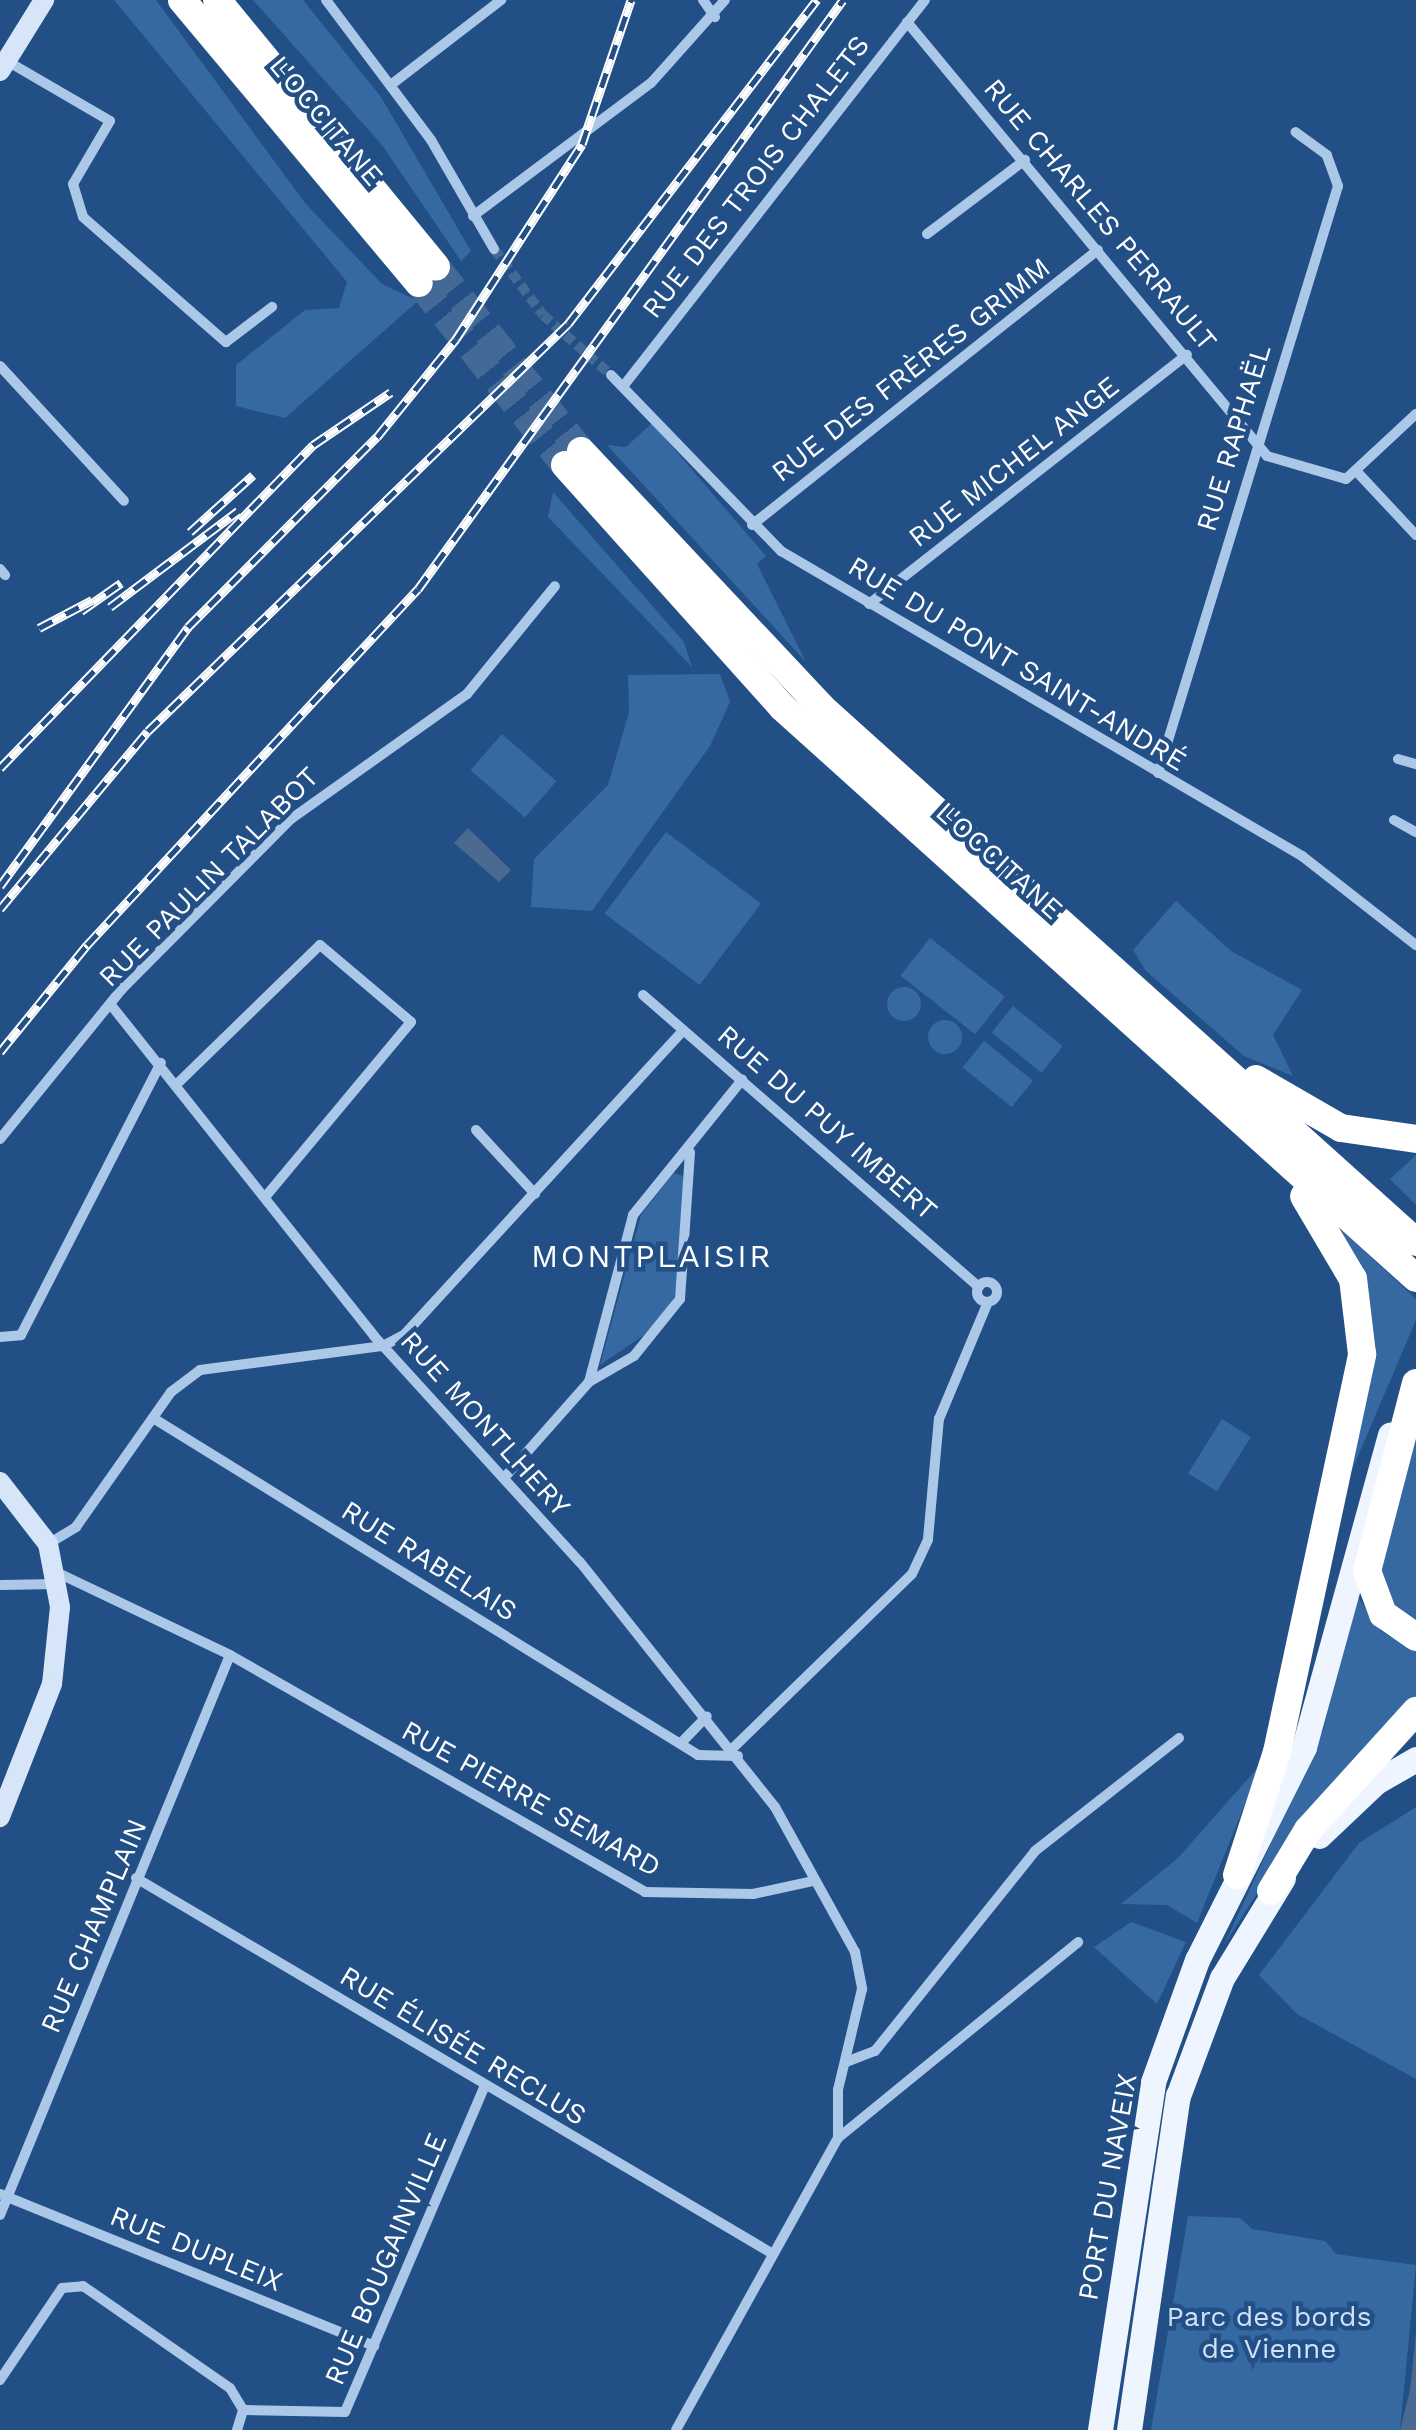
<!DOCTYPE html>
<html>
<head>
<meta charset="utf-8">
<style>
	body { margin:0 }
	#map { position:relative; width:1416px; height:2430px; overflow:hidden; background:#224f85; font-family:"Work Sans",sans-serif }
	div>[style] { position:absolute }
	.green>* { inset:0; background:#3669a2; transform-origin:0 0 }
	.round { border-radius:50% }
	.water>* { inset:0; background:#4a6a91 }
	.street-tunnel>* { height:10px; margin-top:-5px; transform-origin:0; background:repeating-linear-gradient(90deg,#436997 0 10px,transparent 0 15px) }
	.highway-tunnel>* { height:28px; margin-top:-14px; transform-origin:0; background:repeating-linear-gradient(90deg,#436997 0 28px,transparent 0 42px) }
	.street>* { height:10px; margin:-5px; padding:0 5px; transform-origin:5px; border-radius:5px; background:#acc8e9 }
	.street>.ring { margin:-5px; padding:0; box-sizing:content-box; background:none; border:10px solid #acc8e9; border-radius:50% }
	.secondary>* { height:20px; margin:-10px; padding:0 10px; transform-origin:10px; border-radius:10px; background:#d6e5f7 }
	.primary>* { height:25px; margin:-12.5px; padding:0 12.5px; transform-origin:12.5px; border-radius:12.5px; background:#eff5fe }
	.highway>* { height:28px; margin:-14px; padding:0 14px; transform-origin:14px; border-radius:14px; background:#fff }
	.rail>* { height:9px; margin-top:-4.5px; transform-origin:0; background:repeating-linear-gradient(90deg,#224f85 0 15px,#fff 0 30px); box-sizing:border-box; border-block:2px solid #fff }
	span { translate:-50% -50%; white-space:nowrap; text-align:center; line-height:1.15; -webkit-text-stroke:9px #224f85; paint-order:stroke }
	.street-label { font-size:28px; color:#fff }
	.park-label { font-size:28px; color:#d0e2f7 }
	.quarter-label { font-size:32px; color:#fff; letter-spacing:2.5px }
</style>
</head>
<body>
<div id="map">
	<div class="green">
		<i style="clip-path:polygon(114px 0,156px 0,305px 203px,382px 284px,418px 301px,285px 418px,236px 406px,236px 365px,305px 310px,339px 308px,347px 282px)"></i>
		<i style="clip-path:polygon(253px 0,303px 0,381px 97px,471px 251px,461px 261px,382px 145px)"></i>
		<i style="clip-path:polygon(652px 423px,766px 556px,757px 564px,806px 662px,607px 445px,626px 447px)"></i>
		<i style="clip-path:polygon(553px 492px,684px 642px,692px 667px,548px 517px)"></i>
		<i style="clip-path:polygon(720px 674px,730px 702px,710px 746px,592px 911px,531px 907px,534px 859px,608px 785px,629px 712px,628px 675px)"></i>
		<i style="left:502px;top:734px;width:72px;height:48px;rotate:41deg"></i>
		<i style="left:666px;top:832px;width:119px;height:102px;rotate:37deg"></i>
		<i style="clip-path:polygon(1176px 901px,1231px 951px,1302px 990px,1273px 1035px,1293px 1076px,1244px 1056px,1146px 971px,1133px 950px)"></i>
		<i style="left:930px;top:938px;width:95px;height:48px;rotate:38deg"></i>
		<i class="round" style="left:887px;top:987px;width:34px;height:34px"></i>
		<i style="left:1013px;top:1006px;width:64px;height:34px;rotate:39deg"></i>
		<i class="round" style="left:928px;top:1020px;width:34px;height:34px"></i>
		<i style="left:984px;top:1041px;width:63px;height:34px;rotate:39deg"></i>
		<i style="clip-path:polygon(1416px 1155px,1416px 1205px,1390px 1179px)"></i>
		<i style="clip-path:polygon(674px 1173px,683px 1176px,686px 1223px,675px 1295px,656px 1327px,600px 1365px,641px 1215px)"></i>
		<i style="clip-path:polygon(1341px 1229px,1416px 1299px,1416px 1320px,1346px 1484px,1365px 1379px)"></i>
		<i style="left:1222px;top:1419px;width:34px;height:64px;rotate:32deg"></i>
		<i style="clip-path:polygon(1416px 1426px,1416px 1631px,1400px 1622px,1374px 1570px)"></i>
		<i style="clip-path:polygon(1356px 1594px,1382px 1632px,1416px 1650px,1416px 1704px,1293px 1837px,1224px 1945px,1323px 1731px)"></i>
		<i style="clip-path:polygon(1261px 1764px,1197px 1923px,1167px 1905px,1121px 1904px,1178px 1858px)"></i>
		<i style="clip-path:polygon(1416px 1807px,1416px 2079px,1297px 2014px,1259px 1975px,1359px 1843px)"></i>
		<i style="clip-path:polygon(1131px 1922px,1186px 1942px,1157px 2004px,1094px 1947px)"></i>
		<i style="clip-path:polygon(1188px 2216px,1240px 2218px,1252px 2229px,1325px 2241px,1336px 2254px,1416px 2265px,1400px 2430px,1151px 2430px)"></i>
	</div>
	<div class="water">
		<i style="clip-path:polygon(468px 828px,511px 870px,499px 882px,454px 843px)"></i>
		<i style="clip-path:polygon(1416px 2332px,1416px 2430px,1400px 2430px,1410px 2390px)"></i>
	</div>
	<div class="street-tunnel">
		<i style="left:494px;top:249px;width:82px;rotate:53.4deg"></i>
		<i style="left:543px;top:315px;width:91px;rotate:41.4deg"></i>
	</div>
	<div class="highway-tunnel">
		<i style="left:436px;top:267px;width:234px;rotate:51.8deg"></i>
		<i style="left:419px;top:283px;width:233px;rotate:51.3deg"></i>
	</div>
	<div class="street">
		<i style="left:326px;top:0;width:175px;rotate:53.1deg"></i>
		<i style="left:431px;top:140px;width:126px;rotate:60deg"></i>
		<i style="left:703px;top:0;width:21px;rotate:55deg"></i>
		<i style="left:907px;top:22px;width:564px;rotate:50.32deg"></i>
		<i style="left:1267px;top:456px;width:82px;rotate:16.2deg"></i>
		<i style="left:1346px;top:479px;width:96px;rotate:-42.9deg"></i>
		<i style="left:7px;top:61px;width:119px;rotate:30.2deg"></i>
		<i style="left:110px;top:121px;width:73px;rotate:120.4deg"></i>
		<i style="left:73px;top:184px;width:34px;rotate:73deg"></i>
		<i style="left:83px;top:217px;width:190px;rotate:41.2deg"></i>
		<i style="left:226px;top:342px;width:58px;rotate:-37.3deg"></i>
		<i style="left:392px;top:84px;width:138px;rotate:-37.6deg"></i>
		<i style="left:473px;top:216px;width:222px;rotate:-36.8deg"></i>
		<i style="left:651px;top:83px;width:111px;rotate:-48.3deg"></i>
		<i style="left:927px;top:234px;width:123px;rotate:-37.1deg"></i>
		<i style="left:0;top:366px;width:183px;rotate:47.4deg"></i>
		<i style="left:611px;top:375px;width:245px;rotate:46deg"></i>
		<i style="left:781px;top:551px;width:604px;rotate:30.35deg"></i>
		<i style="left:1302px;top:856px;width:145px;rotate:38deg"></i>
		<i style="left:625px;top:384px;width:487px;rotate:-52deg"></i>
		<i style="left:1358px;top:473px;width:85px;rotate:46.9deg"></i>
		<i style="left:752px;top:525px;width:442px;rotate:-38.5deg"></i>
		<i style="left:0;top:569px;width:8px;rotate:50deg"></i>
		<i style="left:869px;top:604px;width:404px;rotate:-38.1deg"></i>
		<i style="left:1398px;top:759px;width:19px;rotate:16deg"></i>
		<i style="left:1158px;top:773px;width:614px;rotate:-72.95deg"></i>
		<i style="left:1338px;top:186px;width:33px;rotate:-110deg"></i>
		<i style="left:1327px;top:155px;width:39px;rotate:-144deg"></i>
		<i style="left:1394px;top:820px;width:25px;rotate:29deg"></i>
		<i style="left:643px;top:995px;width:445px;rotate:41deg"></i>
		<i style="left:111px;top:1005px;width:423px;rotate:51.5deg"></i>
		<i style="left:374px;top:1336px;width:306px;rotate:47.7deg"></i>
		<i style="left:580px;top:1562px;width:313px;rotate:51.5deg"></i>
		<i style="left:775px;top:1807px;width:166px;rotate:61.1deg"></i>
		<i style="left:855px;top:1952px;width:38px;rotate:79deg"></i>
		<i style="left:862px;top:1989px;width:104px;rotate:103.4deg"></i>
		<i style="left:838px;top:2090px;width:48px;rotate:90deg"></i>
		<i style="left:178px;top:1083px;width:198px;rotate:-44.2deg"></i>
		<i style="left:320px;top:945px;width:119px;rotate:40.2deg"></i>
		<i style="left:411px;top:1022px;width:226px;rotate:129.8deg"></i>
		<i style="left:476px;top:1130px;width:87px;rotate:47.3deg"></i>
		<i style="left:0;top:1139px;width:192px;rotate:-50.9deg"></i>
		<i style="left:121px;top:990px;width:241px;rotate:-45.2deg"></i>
		<i style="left:291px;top:819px;width:216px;rotate:-35.4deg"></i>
		<i style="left:467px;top:694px;width:139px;rotate:-50.8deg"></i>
		<i class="ring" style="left:977px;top:1282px;width:10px;height:10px"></i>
		<i style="left:0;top:1337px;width:21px;rotate:-5deg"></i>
		<i style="left:21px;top:1335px;width:306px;rotate:-62.8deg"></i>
		<i style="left:589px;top:1382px;width:173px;rotate:-75.2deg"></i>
		<i style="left:633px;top:1215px;width:174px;rotate:-51.1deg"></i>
		<i style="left:153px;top:1418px;width:641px;rotate:31.73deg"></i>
		<i style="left:698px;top:1755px;width:40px;rotate:1.4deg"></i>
		<i style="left:504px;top:1478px;width:128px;rotate:-48.5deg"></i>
		<i style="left:589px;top:1382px;width:52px;rotate:-30deg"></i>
		<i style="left:634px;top:1356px;width:73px;rotate:-51.1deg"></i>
		<i style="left:680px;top:1299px;width:147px;rotate:-86.1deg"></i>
		<i style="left:48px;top:1544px;width:33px;rotate:-31deg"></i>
		<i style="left:76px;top:1527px;width:165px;rotate:-54.9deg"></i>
		<i style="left:171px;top:1392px;width:36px;rotate:-37deg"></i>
		<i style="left:200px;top:1370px;width:185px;rotate:-7.5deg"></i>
		<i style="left:383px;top:1346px;width:24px;rotate:-28deg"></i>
		<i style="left:404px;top:1335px;width:413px;rotate:-47.5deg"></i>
		<i style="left:56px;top:1572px;width:193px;rotate:25.5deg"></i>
		<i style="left:230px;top:1655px;width:478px;rotate:29.7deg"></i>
		<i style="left:645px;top:1892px;width:108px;rotate:1.1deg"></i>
		<i style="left:753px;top:1894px;width:61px;rotate:-12.2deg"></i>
		<i style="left:0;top:1585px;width:57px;rotate:-1deg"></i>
		<i style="left:681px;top:1743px;width:37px;rotate:-46deg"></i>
		<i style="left:732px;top:1749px;width:251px;rotate:-44.2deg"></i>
		<i style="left:912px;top:1574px;width:38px;rotate:-65deg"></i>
		<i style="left:928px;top:1539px;width:121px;rotate:-84.8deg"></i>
		<i style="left:939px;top:1419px;width:127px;rotate:-67.3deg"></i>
		<i style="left:136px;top:1878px;width:734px;rotate:30.55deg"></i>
		<i style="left:846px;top:2062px;width:31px;rotate:-21deg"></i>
		<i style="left:875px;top:2051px;width:256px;rotate:-51.3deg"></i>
		<i style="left:1035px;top:1851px;width:183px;rotate:-38.1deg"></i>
		<i style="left:0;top:2194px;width:404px;rotate:22.1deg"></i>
		<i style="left:0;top:2215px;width:605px;rotate:-67.67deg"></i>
		<i style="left:0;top:2380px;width:111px;rotate:-56deg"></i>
		<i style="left:62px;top:2288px;width:21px;rotate:-5deg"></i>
		<i style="left:83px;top:2286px;width:179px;rotate:34.8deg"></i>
		<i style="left:230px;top:2388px;width:26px;rotate:59deg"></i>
		<i style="left:243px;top:2410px;width:102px;rotate:1.1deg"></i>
		<i style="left:345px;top:2412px;width:356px;rotate:-66.8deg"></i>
		<i style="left:237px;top:2430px;width:21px;rotate:-73deg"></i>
		<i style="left:676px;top:2430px;width:334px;rotate:-61deg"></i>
		<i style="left:838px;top:2138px;width:310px;rotate:-39.2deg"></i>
	</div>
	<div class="secondary">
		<i style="left:0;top:71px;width:84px;rotate:-58.2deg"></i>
		<i style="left:0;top:1482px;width:78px;rotate:52.3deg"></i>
		<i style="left:48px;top:1544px;width:64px;rotate:79.2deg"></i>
		<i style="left:60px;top:1607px;width:77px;rotate:95.9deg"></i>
		<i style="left:52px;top:1684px;width:143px;rotate:111.4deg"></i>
	</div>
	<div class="primary">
		<i style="left:1319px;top:1836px;width:79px;rotate:-43.5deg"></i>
		<i style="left:1376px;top:1782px;width:46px;rotate:-29.9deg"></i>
		<i style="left:1100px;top:2430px;width:352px;rotate:-81.3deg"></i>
		<i style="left:1153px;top:2082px;width:130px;rotate:-70.2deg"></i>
		<i style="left:1197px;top:1960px;width:238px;rotate:-63.3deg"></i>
		<i style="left:1304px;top:1747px;width:324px;rotate:-74.6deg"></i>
		<i style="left:1129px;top:2430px;width:338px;rotate:-81.7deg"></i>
		<i style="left:1178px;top:2096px;width:126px;rotate:-69.6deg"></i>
		<i style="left:1222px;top:1978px;width:117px;rotate:-58.6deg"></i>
	</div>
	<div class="highway">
		<i style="left:182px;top:0;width:369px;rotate:50.1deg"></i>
		<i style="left:217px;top:0;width:345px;rotate:50.6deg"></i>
		<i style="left:581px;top:451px;width:351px;rotate:46.8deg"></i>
		<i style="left:821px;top:707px;width:800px;rotate:41.96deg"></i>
		<i style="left:565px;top:465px;width:325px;rotate:48.1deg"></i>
		<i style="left:782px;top:707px;width:853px;rotate:42.01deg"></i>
		<i style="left:1256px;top:1079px;width:98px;rotate:30deg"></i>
		<i style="left:1341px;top:1128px;width:76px;rotate:8.3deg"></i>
		<i style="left:1416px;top:1383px;width:194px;rotate:104.6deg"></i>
		<i style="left:1367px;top:1571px;width:46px;rotate:69.6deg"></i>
		<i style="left:1383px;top:1614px;width:40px;rotate:34.9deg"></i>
		<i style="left:1237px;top:1875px;width:129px;rotate:-72deg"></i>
		<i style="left:1277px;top:1752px;width:407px;rotate:-77.9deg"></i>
		<i style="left:1362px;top:1354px;width:76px;rotate:-96.8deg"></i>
		<i style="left:1353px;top:1279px;width:96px;rotate:-120.6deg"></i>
		<i style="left:1271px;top:1891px;width:71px;rotate:-58.8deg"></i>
		<i style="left:1308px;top:1830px;width:161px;rotate:-47.8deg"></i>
	</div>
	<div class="rail">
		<i style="left:190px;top:532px;width:85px;rotate:-42.1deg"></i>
		<i style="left:110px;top:607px;width:160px;rotate:-36.9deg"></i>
		<i style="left:81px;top:611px;width:49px;rotate:-35deg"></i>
		<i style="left:39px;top:628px;width:60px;rotate:-27.8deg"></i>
		<i style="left:0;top:768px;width:450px;rotate:-45.9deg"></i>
		<i style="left:313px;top:445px;width:94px;rotate:-34.2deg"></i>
		<i style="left:0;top:886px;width:320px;rotate:-54deg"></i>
		<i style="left:188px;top:627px;width:268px;rotate:-45.2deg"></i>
		<i style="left:377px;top:437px;width:126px;rotate:-51.1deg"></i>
		<i style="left:456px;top:339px;width:232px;rotate:-57.1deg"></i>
		<i style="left:582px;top:144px;width:152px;rotate:-71.2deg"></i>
		<i style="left:0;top:909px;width:231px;rotate:-50.3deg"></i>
		<i style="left:148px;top:731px;width:585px;rotate:-44.1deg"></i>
		<i style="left:568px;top:324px;width:409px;rotate:-52.5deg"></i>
		<i style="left:0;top:1052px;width:138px;rotate:-50.9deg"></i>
		<i style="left:87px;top:945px;width:486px;rotate:-47.1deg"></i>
		<i style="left:418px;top:589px;width:726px;rotate:-54.19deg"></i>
	</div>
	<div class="street-label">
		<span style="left:326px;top:121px;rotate:50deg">L'OCCITANE</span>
		<span style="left:756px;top:177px;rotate:-52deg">RUE DES TROIS CHALETS</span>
		<span style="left:1100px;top:215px;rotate:50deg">RUE CHARLES PERRAULT</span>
		<span style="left:911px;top:370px;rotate:-38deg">RUE DES FRÈRES GRIMM</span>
		<span style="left:1234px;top:438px;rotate:-73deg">RUE RAPHAËL</span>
		<span style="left:1014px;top:462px;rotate:-38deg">RUE MICHEL ANGE</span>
		<span style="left:1017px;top:664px;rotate:31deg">RUE DU PONT SAINT-ANDRÉ</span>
		<span style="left:999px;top:861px;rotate:42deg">L'OCCITANE</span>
		<span style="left:209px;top:877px;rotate:-45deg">RUE PAULIN TALABOT</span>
		<span style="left:827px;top:1123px;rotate:41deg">RUE DU PUY IMBERT</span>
		<span style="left:485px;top:1424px;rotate:48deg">RUE MONTLHERY</span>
		<span style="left:429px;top:1561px;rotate:32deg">RUE RABELAIS</span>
		<span style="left:531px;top:1799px;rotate:29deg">RUE PIERRE SEMARD</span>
		<span style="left:94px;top:1926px;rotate:-67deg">RUE CHAMPLAIN</span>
		<span style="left:463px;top:2046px;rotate:31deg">RUE ÉLISÉE RECLUS</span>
		<span style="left:1108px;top:2187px;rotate:-80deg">PORT DU NAVEIX</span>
		<span style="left:196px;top:2249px;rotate:22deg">RUE DUPLEIX</span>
		<span style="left:386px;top:2259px;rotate:-67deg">RUE BOUGAINVILLE</span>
	</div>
	<div class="park-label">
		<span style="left:1269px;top:2333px">Parc des bords<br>de Vienne</span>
	</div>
	<div class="quarter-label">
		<span style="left:652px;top:1256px">MONTPLAISIR</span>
	</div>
</div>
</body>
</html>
